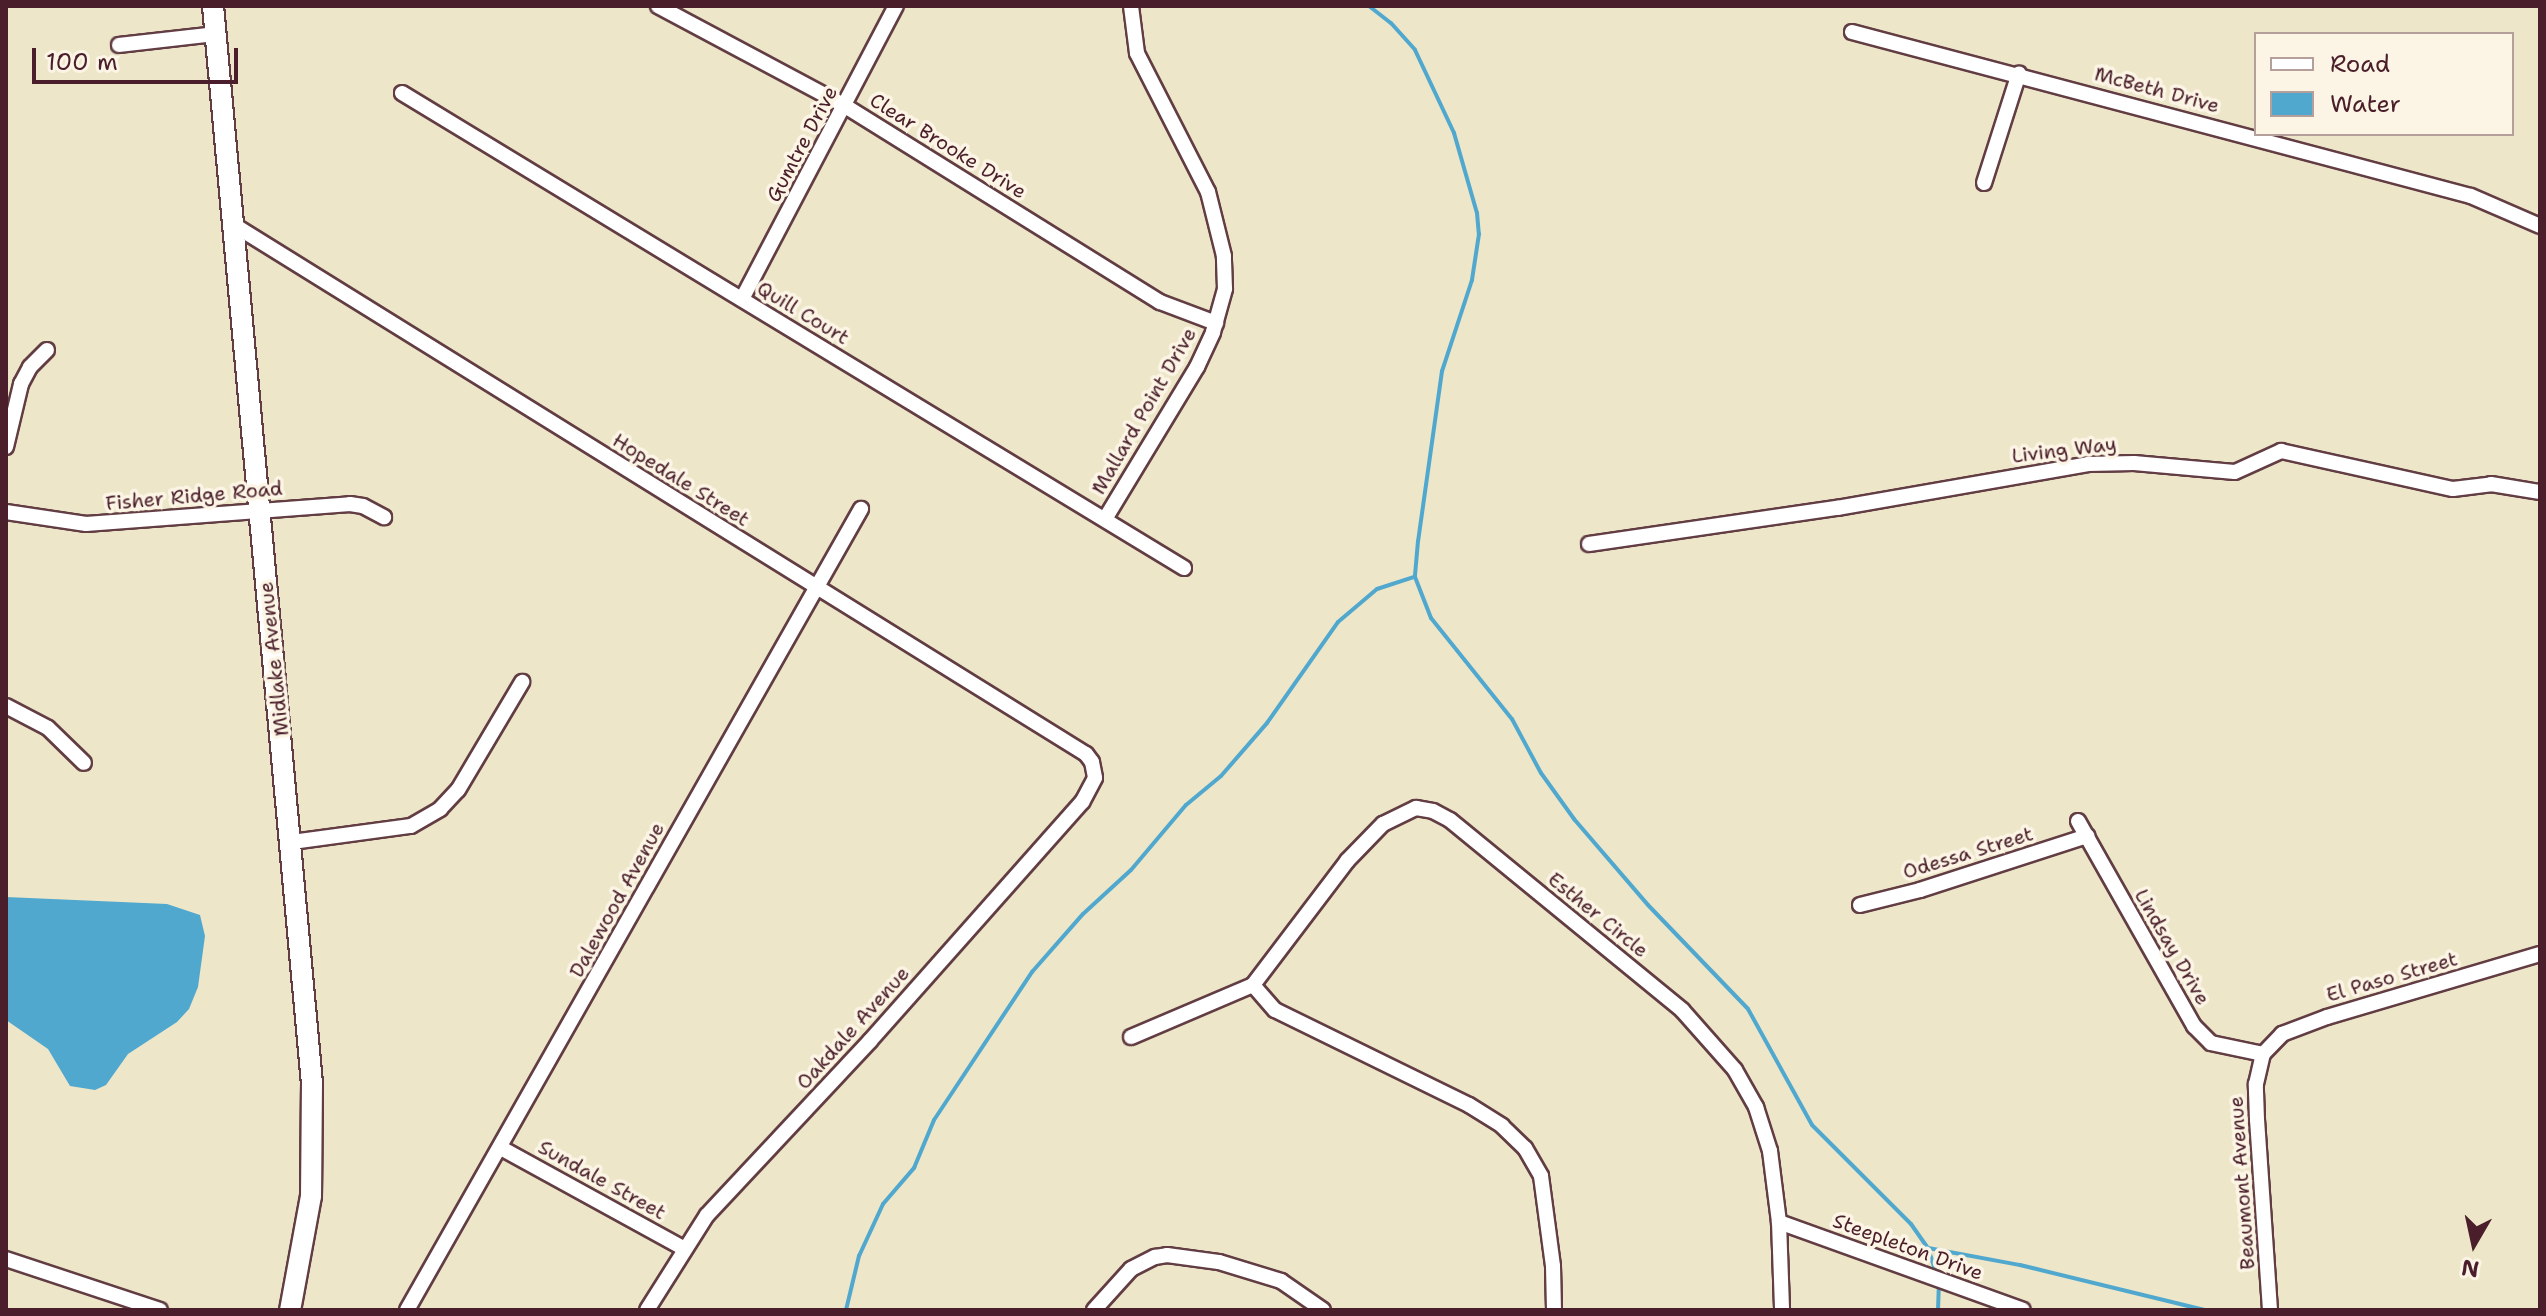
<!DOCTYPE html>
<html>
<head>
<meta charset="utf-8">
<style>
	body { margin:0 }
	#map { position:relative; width:2546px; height:1316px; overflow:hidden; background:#ede6c9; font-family:"Shantell Sans",sans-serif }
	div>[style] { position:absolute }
	.water>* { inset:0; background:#51a8ce }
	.stream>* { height:4px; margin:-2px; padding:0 2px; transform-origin:2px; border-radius:2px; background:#51a8ce }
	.roads { filter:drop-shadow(2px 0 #623d43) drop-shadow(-2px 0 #623d43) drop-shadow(0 2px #623d43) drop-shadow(0 -2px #623d43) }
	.street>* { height:14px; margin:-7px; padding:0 7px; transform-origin:7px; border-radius:7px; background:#fff }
	.secondary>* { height:20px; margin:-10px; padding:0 10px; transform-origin:10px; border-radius:10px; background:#fff }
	span { translate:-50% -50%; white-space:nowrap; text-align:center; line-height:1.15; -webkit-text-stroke:7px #fcf5e5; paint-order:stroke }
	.street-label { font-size:20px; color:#4a1f2b }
	.frame { position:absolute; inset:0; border:8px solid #4a1f2b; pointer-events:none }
	.legend { position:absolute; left:2254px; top:32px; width:260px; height:104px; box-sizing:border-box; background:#fcf5e5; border:2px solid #b59f9b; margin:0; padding:10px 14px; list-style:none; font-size:24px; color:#4a1f2b }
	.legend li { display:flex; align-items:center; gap:16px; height:40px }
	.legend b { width:40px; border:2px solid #b59f9b }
	.north { position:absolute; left:2434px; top:1204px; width:80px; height:80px; -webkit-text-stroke:6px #fcf5e5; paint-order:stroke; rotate:189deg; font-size:22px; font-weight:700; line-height:32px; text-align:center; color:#4a1f2b }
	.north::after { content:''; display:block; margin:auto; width:28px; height:36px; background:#4a1f2b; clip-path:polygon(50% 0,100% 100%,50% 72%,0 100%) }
	.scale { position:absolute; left:32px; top:48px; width:206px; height:36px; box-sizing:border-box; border:4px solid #4a1f2b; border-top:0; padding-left:10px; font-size:24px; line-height:28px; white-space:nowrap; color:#4a1f2b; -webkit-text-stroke:6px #fcf5e5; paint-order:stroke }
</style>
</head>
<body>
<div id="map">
	<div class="water">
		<i style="clip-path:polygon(6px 897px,167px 904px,200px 915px,205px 936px,198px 987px,189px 1009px,177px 1022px,128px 1054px,106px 1085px,95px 1090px,70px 1086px,48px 1049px,6px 1020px)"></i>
	</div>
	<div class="stream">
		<i style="left:1369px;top:6px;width:28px;rotate:38deg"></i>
		<i style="left:1391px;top:23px;width:36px;rotate:48deg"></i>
		<i style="left:1415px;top:50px;width:92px;rotate:64.8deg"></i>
		<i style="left:1454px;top:133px;width:83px;rotate:74deg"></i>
		<i style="left:1477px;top:213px;width:21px;rotate:85deg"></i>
		<i style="left:1479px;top:234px;width:47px;rotate:98.7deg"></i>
		<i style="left:1472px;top:280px;width:96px;rotate:108.2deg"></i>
		<i style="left:1442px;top:371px;width:172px;rotate:98deg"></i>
		<i style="left:1418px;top:541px;width:36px;rotate:95deg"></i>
		<i style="left:1415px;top:577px;width:44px;rotate:68.7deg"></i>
		<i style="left:1431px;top:618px;width:129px;rotate:51.3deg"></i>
		<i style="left:1512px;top:719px;width:61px;rotate:61.8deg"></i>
		<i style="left:1541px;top:773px;width:57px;rotate:54.3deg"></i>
		<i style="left:1574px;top:819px;width:113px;rotate:49.3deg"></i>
		<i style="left:1648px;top:905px;width:144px;rotate:46.1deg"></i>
		<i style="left:1748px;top:1009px;width:132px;rotate:61.1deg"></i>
		<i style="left:1812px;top:1125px;width:140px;rotate:45deg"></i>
		<i style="left:1911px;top:1224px;width:29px;rotate:55deg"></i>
		<i style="left:1928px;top:1248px;width:29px;rotate:72deg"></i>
		<i style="left:1928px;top:1248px;width:94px;rotate:10.5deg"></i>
		<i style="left:2020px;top:1265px;width:190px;rotate:13.7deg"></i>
		<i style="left:846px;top:1310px;width:56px;rotate:-76.5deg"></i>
		<i style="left:859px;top:1256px;width:57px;rotate:-65.2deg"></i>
		<i style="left:883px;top:1204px;width:48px;rotate:-49.3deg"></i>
		<i style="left:914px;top:1168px;width:52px;rotate:-67.4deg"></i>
		<i style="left:934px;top:1120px;width:178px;rotate:-56.5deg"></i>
		<i style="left:1032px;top:972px;width:77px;rotate:-48.7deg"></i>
		<i style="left:1083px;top:914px;width:65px;rotate:-42.5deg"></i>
		<i style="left:1131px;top:870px;width:85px;rotate:-49.8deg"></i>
		<i style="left:1186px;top:805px;width:45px;rotate:-39.6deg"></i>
		<i style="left:1221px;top:776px;width:70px;rotate:-49deg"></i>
		<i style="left:1267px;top:723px;width:123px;rotate:-54.9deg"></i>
		<i style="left:1338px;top:622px;width:51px;rotate:-40.2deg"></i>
		<i style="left:1377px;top:589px;width:40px;rotate:-18deg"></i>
		<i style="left:1938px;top:1310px;width:25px;rotate:-88deg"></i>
	</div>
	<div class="roads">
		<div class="street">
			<i style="left:658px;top:6px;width:212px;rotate:28.1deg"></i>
			<i style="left:845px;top:106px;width:371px;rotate:31.9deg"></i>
			<i style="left:1160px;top:302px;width:60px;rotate:20.6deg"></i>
			<i style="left:1852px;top:32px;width:640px;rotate:14.84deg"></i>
			<i style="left:2471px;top:196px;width:75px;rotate:23.5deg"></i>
			<i style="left:119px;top:45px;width:98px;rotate:-6.5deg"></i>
			<i style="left:402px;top:93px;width:915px;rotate:31.28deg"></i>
			<i style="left:1984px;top:183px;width:115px;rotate:-72.3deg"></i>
			<i style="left:234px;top:225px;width:1003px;rotate:31.84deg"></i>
			<i style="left:1086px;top:754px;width:10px;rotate:53deg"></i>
			<i style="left:1092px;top:762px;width:16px;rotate:79deg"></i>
			<i style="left:1095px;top:778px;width:27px;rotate:118deg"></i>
			<i style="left:1082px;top:802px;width:319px;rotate:131.6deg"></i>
			<i style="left:870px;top:1041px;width:238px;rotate:133.1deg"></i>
			<i style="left:707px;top:1215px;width:112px;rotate:122.3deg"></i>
			<i style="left:742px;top:299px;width:331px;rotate:-62.3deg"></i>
			<i style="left:6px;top:447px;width:65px;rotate:-76.6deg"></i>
			<i style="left:21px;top:384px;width:19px;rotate:-62deg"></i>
			<i style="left:30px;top:367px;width:24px;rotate:-45deg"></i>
			<i style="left:6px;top:512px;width:81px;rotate:8.5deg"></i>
			<i style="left:86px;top:524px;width:265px;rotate:-4.3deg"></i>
			<i style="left:350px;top:504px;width:13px;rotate:9deg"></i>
			<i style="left:363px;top:506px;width:24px;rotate:28deg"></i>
			<i style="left:1105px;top:519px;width:178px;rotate:-58.8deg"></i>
			<i style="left:1197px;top:367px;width:38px;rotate:-65deg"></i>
			<i style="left:1213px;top:332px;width:45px;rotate:-74.4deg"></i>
			<i style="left:1225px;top:289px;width:33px;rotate:-92deg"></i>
			<i style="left:1224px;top:256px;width:66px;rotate:-104deg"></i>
			<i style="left:1208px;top:192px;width:156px;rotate:-117.1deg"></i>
			<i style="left:1137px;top:53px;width:47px;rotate:-97.3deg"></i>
			<i style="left:1589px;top:544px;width:251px;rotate:-8.3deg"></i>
			<i style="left:1837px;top:508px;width:255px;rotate:-9.9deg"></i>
			<i style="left:2088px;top:464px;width:46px;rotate:-1.2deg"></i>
			<i style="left:2134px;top:463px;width:101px;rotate:5.1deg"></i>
			<i style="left:2235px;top:472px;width:51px;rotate:-24.5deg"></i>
			<i style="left:2281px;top:451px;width:176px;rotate:12.5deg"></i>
			<i style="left:2453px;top:489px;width:38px;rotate:-7deg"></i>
			<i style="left:2491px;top:484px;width:50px;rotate:9.3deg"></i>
			<i style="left:6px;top:706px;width:47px;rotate:27.6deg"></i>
			<i style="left:48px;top:728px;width:50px;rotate:44.2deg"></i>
			<i style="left:2078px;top:821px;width:236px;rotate:60.5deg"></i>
			<i style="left:2194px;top:1026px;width:24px;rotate:45deg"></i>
			<i style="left:2211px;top:1043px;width:53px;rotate:11.9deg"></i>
			<i style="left:292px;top:842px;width:120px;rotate:-7.7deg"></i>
			<i style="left:411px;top:826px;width:34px;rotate:-30deg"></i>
			<i style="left:440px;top:809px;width:26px;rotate:-47deg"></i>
			<i style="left:458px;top:790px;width:126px;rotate:-59.3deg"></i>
			<i style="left:1860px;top:905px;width:62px;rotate:-14deg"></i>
			<i style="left:1920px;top:890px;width:176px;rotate:-17.9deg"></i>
			<i style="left:1253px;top:985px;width:33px;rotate:49deg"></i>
			<i style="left:1275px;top:1010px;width:216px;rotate:26.1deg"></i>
			<i style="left:1469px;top:1105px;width:39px;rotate:32deg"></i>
			<i style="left:1502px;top:1126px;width:32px;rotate:44deg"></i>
			<i style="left:1525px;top:1148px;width:32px;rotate:60deg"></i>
			<i style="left:1541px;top:1176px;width:91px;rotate:82.4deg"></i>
			<i style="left:1553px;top:1266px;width:44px;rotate:88.7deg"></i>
			<i style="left:1131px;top:1037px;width:133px;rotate:-23.1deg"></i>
			<i style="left:1253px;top:985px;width:156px;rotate:-52.8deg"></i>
			<i style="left:1347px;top:861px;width:52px;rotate:-45.8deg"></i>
			<i style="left:1383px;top:824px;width:37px;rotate:-26deg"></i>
			<i style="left:1416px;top:808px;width:17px;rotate:10deg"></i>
			<i style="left:1433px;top:811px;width:19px;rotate:28deg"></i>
			<i style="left:1450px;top:820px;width:300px;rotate:39.3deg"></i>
			<i style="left:1682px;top:1010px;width:80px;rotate:48.5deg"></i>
			<i style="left:1735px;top:1070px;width:43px;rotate:60.4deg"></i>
			<i style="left:1756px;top:1107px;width:46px;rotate:72.3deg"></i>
			<i style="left:1770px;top:1151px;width:72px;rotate:82.8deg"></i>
			<i style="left:1779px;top:1222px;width:88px;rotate:88deg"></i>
			<i style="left:501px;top:1148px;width:208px;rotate:28.8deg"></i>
			<i style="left:1779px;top:1222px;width:259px;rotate:19.8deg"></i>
			<i style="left:6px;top:1259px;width:162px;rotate:18.3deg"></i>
			<i style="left:407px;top:1310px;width:921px;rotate:-60.46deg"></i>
			<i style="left:1094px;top:1310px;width:55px;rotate:-47.9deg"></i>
			<i style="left:1131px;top:1269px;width:27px;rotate:-27deg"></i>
			<i style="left:1155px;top:1257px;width:12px;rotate:-9deg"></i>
			<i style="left:1167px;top:1255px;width:52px;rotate:7.7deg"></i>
			<i style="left:1219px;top:1262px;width:65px;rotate:17deg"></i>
			<i style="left:1281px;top:1281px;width:51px;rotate:34.6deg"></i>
			<i style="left:2270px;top:1310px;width:190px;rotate:-93.9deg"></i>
			<i style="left:2257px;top:1120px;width:36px;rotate:-92deg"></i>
			<i style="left:2256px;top:1084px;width:31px;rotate:-77deg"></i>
			<i style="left:2263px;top:1054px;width:28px;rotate:-46deg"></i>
			<i style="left:2282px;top:1034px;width:48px;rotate:-20.7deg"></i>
			<i style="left:2327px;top:1017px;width:222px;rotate:-16.5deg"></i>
		</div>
		<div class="secondary">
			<i style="left:213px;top:6px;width:1082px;rotate:84.75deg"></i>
			<i style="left:312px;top:1083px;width:113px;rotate:90.5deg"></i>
			<i style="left:311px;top:1196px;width:116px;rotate:100.4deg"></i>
		</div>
	</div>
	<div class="street-label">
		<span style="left:2157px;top:90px;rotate:15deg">McBeth Drive</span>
		<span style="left:802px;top:144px;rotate:-62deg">Gumtre Drive</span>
		<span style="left:948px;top:146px;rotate:32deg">Clear Brooke Drive</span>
		<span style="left:803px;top:313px;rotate:31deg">Quill Court</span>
		<span style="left:1144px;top:411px;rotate:-60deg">Mallard Point Drive</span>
		<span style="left:2064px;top:450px;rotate:-7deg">Living Way</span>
		<span style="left:681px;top:480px;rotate:32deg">Hopedale Street</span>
		<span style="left:194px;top:496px;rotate:-5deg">Fisher Ridge Road</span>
		<span style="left:274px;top:659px;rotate:-96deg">Midlake Avenue</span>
		<span style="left:1968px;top:853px;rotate:-17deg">Odessa Street</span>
		<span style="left:617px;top:900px;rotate:-61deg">Dalewood Avenue</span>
		<span style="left:1598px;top:915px;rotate:39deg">Esther Circle</span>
		<span style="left:2172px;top:947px;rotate:60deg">Lindsay Drive</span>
		<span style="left:2392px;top:977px;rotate:-16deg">El Paso Street</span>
		<span style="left:853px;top:1028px;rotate:-48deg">Oakdale Avenue</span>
		<span style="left:602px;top:1180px;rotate:29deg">Sundale Street</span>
		<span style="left:2242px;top:1183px;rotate:-94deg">Beaumont Avenue</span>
		<span style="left:1908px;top:1247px;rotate:20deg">Steepleton Drive</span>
	</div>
	<div class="frame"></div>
	<ul class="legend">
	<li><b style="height:10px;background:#fff"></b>Road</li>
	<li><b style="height:22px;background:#51a8ce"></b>Water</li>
	</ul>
	<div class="north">N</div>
	<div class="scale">100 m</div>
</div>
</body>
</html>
